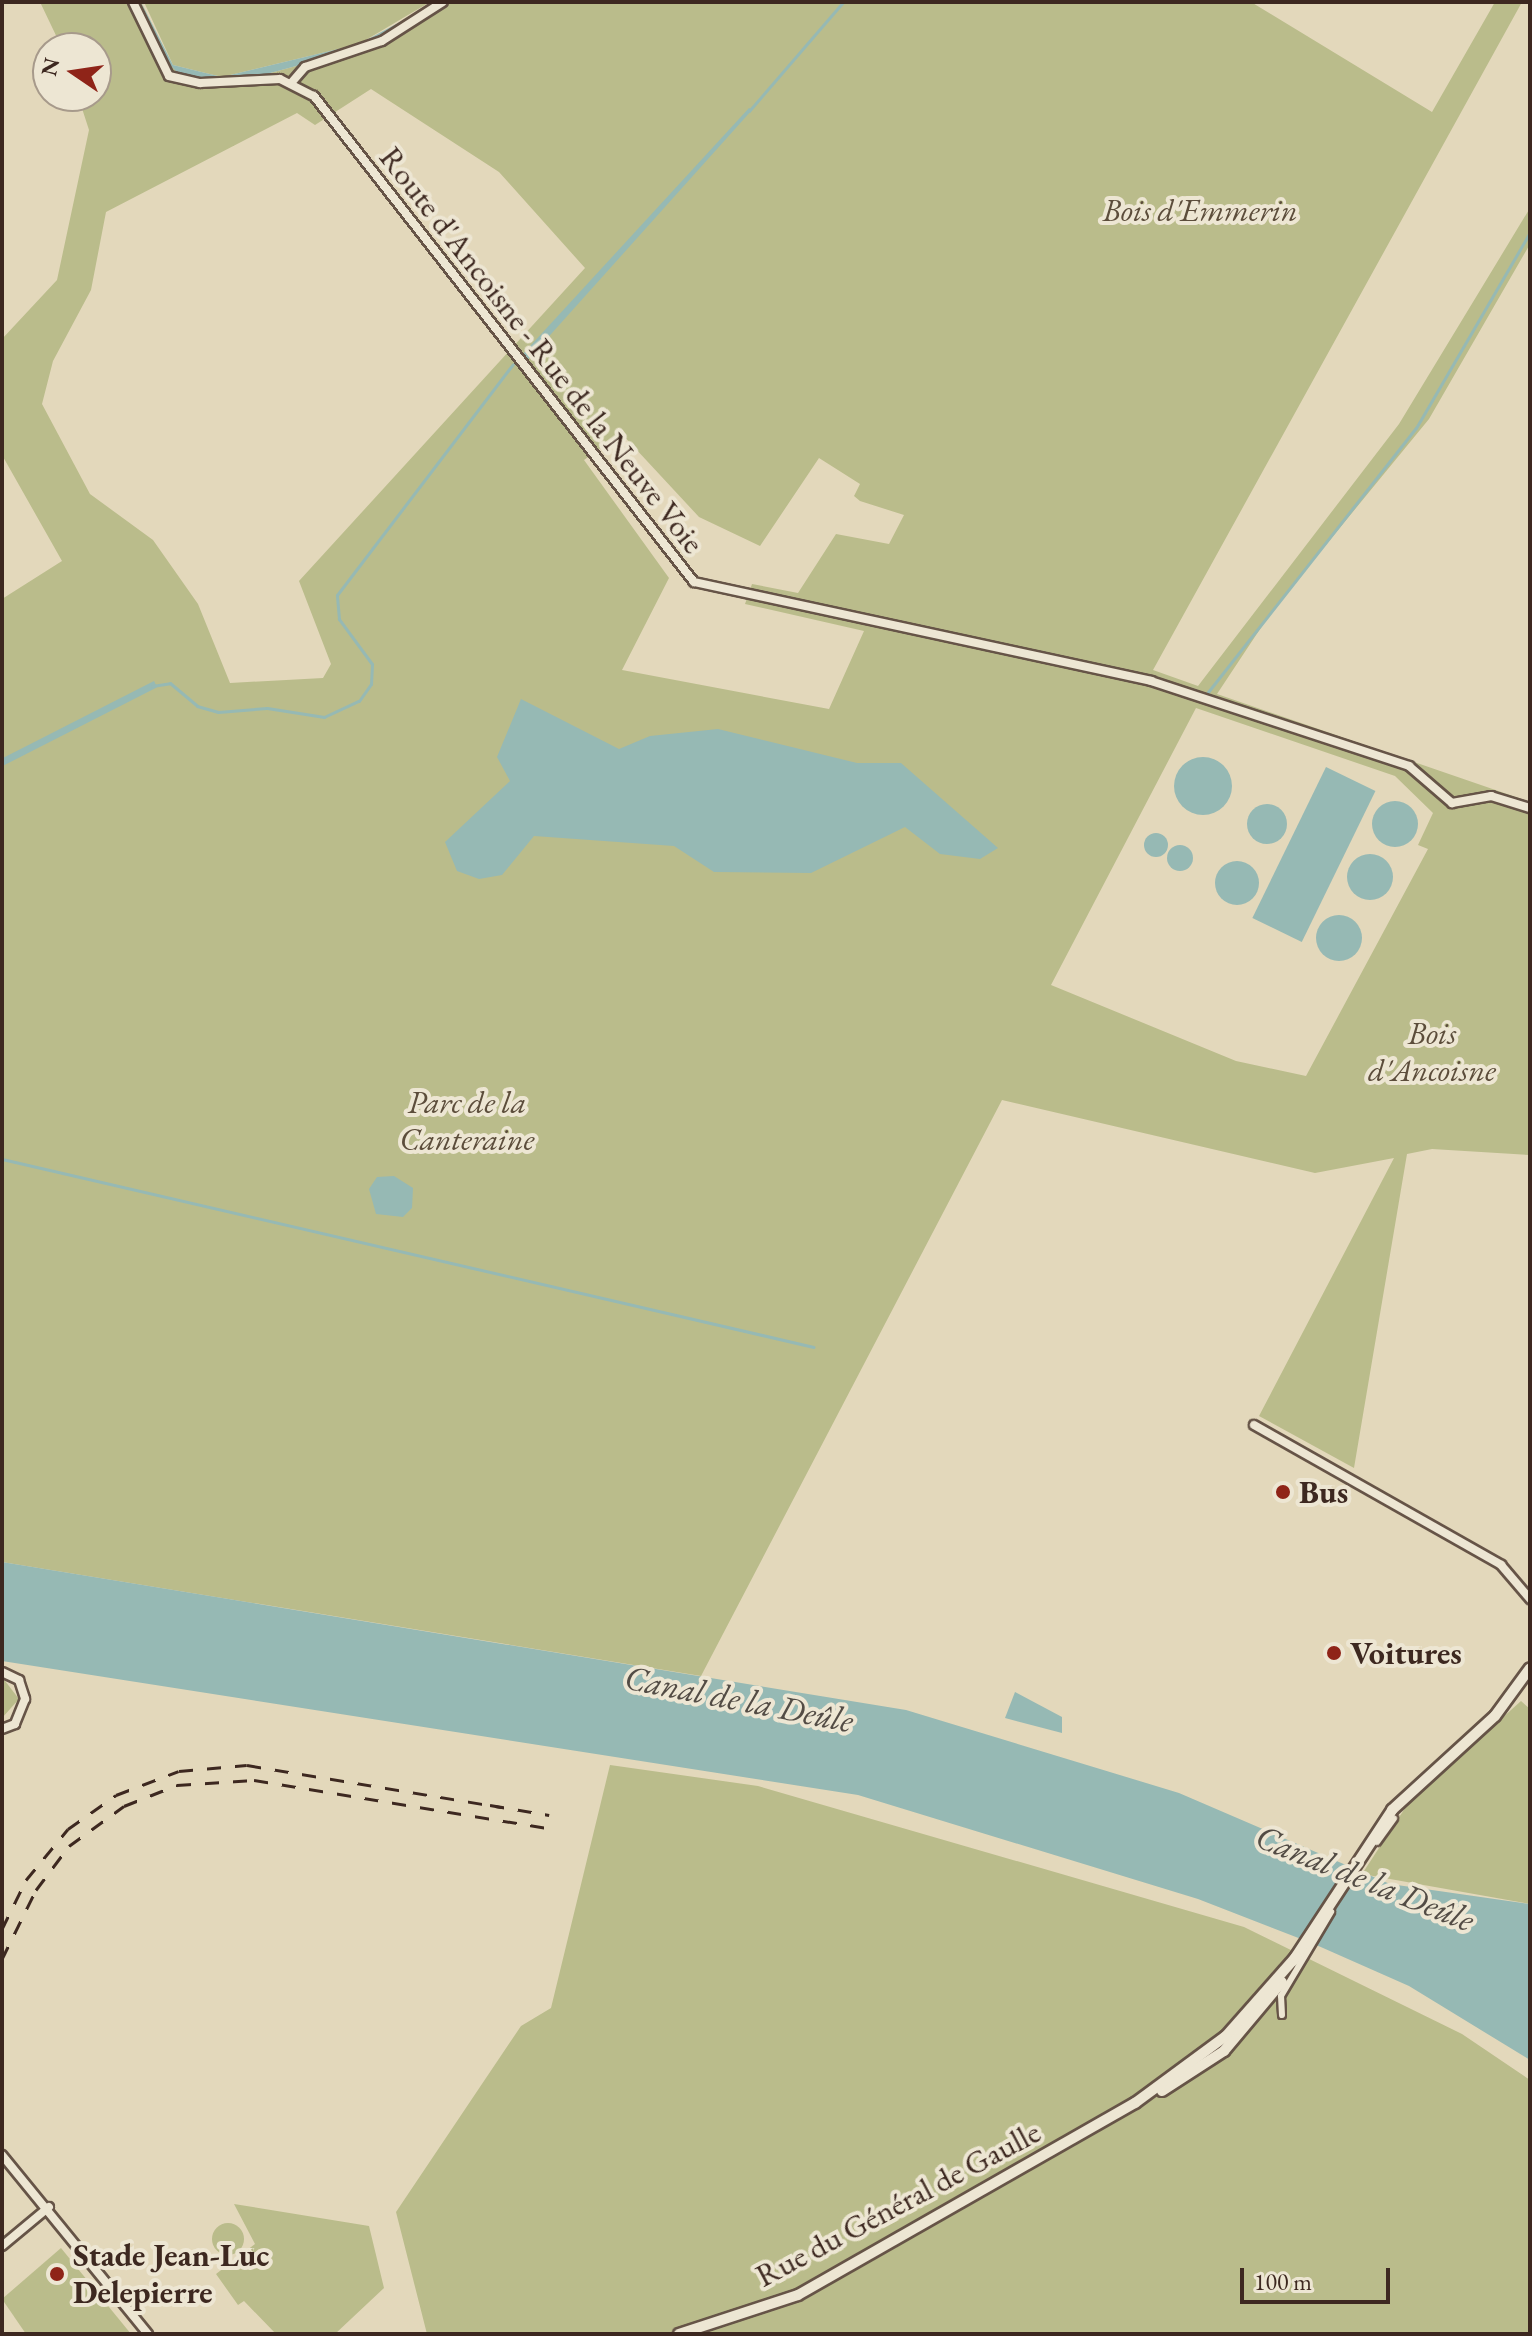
<!DOCTYPE html>
<html>
<head>
<meta charset="utf-8">
<style>
	body { margin:0 }
	#map { position:relative; width:1532px; height:2336px; overflow:hidden; background:#e3d8bb; font-family:"EB Garamond",serif }
	div>[style] { position:absolute }
	.green>* { inset:0; background:#babc8b }
	.round { border-radius:50% }
	.water>* { inset:0; background:#96b9b4; transform-origin:0 0 }
	.stream>* { height:3px; margin:-1.5px; padding:0 1.5px; transform-origin:1.5px; border-radius:1.5px; background:#96b9b4 }
	.roads { filter:drop-shadow(2px 0 #665447) drop-shadow(-2px 0 #665447) drop-shadow(0 2px #665447) drop-shadow(0 -2px #665447) }
	.pedestrian>* { height:6px; margin:-3px; padding:0 3px; transform-origin:3px; border-radius:3px; background:#ede6d3 }
	.minor>* { height:8px; margin:-4px; padding:0 4px; transform-origin:4px; border-radius:4px; background:#ede6d3 }
	.tertiary>* { height:10px; margin:-5px; padding:0 5px; transform-origin:5px; border-radius:5px; background:#ede6d3 }
	.rail>* { height:3px; margin-top:-1.5px; transform-origin:0; background:repeating-linear-gradient(90deg,#3d2820 0 14px,transparent 0 28px) }
	.dots>* { width:22px; height:22px; translate:-50% -50%; box-sizing:border-box; border:4px solid #ede6d3; border-radius:50% }
	span { translate:-50% -50%; white-space:nowrap; text-align:center; line-height:1.15; -webkit-text-stroke:8px #ede6d3; paint-order:stroke }
	.park-label { font-size:32px; color:#5c4d3b; font-style:italic }
	.street-label { font-size:32px; color:#3d2820 }
	.poi-label { font-size:32px; color:#3d2820; font-weight:700 }
	.left { translate:0 -50%; text-align:left }
	.water-label { font-size:34px; color:#534c45; font-style:italic }
	.frame { position:absolute; inset:0; border:4px solid #3d2820; pointer-events:none }
	.north { position:absolute; left:32px; top:32px; width:80px; height:80px; box-sizing:border-box; background:#ede6d3; border:2px solid #a79a8b; border-radius:50%; rotate:283deg; font-size:22px; font-weight:700; line-height:32px; text-align:center; color:#3d2820 }
	.north::after { content:''; display:block; margin:auto; width:28px; height:36px; background:#8f2418; clip-path:polygon(50% 0,100% 100%,50% 72%,0 100%) }
	.scale { position:absolute; left:1240px; top:2268px; width:150px; height:36px; box-sizing:border-box; border:4px solid #3d2820; border-top:0; padding-left:10px; font-size:24px; line-height:28px; white-space:nowrap; color:#3d2820; -webkit-text-stroke:6px #ede6d3; paint-order:stroke }
</style>
</head>
<body>
<div id="map">
	<div class="green">
		<i style="clip-path:polygon(evenodd,40px 2px,141px 2px,169px 65px,198px 79px,259px 76px,352px 51px,437px 2px,1251px 2px,1432px 112px,1495px 2px,1522px 2px,1153px 670px,1198px 686px,1399px 424px,1530px 208px,1530px 244px,1429px 419px,1274px 608px,1217px 694px,1530px 802px,1530px 1155px,1432px 1149px,1407px 1154px,1354px 1468px,1259px 1416px,1394px 1158px,1315px 1173px,1002px 1100px,701px 1676px,2px 1562px,2px 599px,62px 561px,2px 455px,2px 339px,57px 280px,89px 130px,78px 96px,96px 96px,96px 48px,62px 48px,40px 2px,371px 89px,499px 172px,585px 268px,299px 581px,331px 664px,323px 678px,230px 683px,198px 604px,153px 540px,90px 494px,42px 404px,53px 361px,91px 290px,106px 212px,297px 113px,315px 125px,371px 89px,40px 2px,621px 433px,699px 517px,760px 546px,819px 458px,860px 484px,854px 496px,860px 501px,904px 515px,889px 544px,836px 534px,798px 593px,752px 584px,745px 604px,864px 631px,829px 709px,622px 670px,669px 578px,584px 460px,621px 433px,40px 2px,1196px 708px,1395px 776px,1433px 813px,1418px 845px,1428px 849px,1306px 1076px,1236px 1061px,1051px 985px,1196px 708px)"></i>
		<i style="clip-path:polygon(144px 2px,430px 2px,359px 44px,222px 77px,173px 65px)"></i>
		<i style="clip-path:polygon(2px 1677px,19px 1699px,2px 1718px)"></i>
		<i style="clip-path:polygon(1521px 1701px,1530px 1709px,1530px 1904px,1362px 1874px,1409px 1802px)"></i>
		<i style="clip-path:polygon(610px 1765px,758px 1786px,1244px 1927px,1462px 2034px,1530px 2080px,1530px 2334px,427px 2334px,396px 2212px,521px 2026px,551px 2008px)"></i>
		<i style="clip-path:polygon(234px 2204px,369px 2226px,384px 2288px,335px 2334px,276px 2334px,244px 2301px,238px 2305px,216px 2274px,255px 2244px)"></i>
		<i class="round" style="left:212px;top:2223px;width:32px;height:32px"></i>
		<i style="clip-path:polygon(61px 2248px,131px 2334px,26px 2334px,2px 2299px)"></i>
	</div>
	<div class="water">
		<i style="clip-path:polygon(141px 2px,173px 65px,222px 77px,359px 44px,437px 2px,352px 51px,259px 76px,198px 79px,178px 73px,164px 59px)"></i>
		<i style="clip-path:polygon(749px 108px,752px 110px,526px 362px,521px 356px)"></i>
		<i style="left:154px;top:681px;width:7px;height:186px;rotate:63deg"></i>
		<i style="clip-path:polygon(521px 699px,619px 749px,650px 736px,718px 729px,857px 763px,901px 763px,998px 848px,980px 859px,940px 854px,905px 827px,811px 873px,714px 872px,674px 846px,534px 836px,502px 875px,479px 879px,457px 871px,445px 842px,510px 781px,497px 757px)"></i>
		<i class="round" style="left:1174px;top:757px;width:58px;height:58px"></i>
		<i style="left:1326px;top:767px;width:55px;height:168px;rotate:26deg"></i>
		<i class="round" style="left:1372px;top:801px;width:46px;height:46px"></i>
		<i class="round" style="left:1247px;top:804px;width:40px;height:40px"></i>
		<i class="round" style="left:1144px;top:833px;width:24px;height:24px"></i>
		<i class="round" style="left:1167px;top:845px;width:26px;height:26px"></i>
		<i class="round" style="left:1347px;top:854px;width:46px;height:46px"></i>
		<i class="round" style="left:1215px;top:861px;width:44px;height:44px"></i>
		<i class="round" style="left:1316px;top:915px;width:46px;height:46px"></i>
		<i style="clip-path:polygon(394px 1176px,413px 1188px,412px 1208px,403px 1217px,376px 1214px,369px 1189px,377px 1177px)"></i>
		<i style="clip-path:polygon(2px 1562px,906px 1710px,1179px 1793px,1390px 1884px,1530px 1904px,1530px 2060px,1409px 1986px,1314px 1944px,1198px 1899px,858px 1795px,2px 1661px)"></i>
		<i style="clip-path:polygon(1015px 1692px,1062px 1717px,1062px 1733px,1005px 1718px)"></i>
	</div>
	<div class="stream">
		<i style="left:749px;top:111px;width:144px;rotate:-49.2deg"></i>
		<i style="left:152px;top:686px;width:18px;rotate:-9deg"></i>
		<i style="left:170px;top:683px;width:35px;rotate:40deg"></i>
		<i style="left:197px;top:706px;width:22px;rotate:16deg"></i>
		<i style="left:218px;top:712px;width:49px;rotate:-4.7deg"></i>
		<i style="left:267px;top:708px;width:58px;rotate:9deg"></i>
		<i style="left:324px;top:717px;width:38px;rotate:-25deg"></i>
		<i style="left:359px;top:701px;width:21px;rotate:-55deg"></i>
		<i style="left:371px;top:684px;width:20px;rotate:-87deg"></i>
		<i style="left:372px;top:664px;width:56px;rotate:-126.3deg"></i>
		<i style="left:339px;top:619px;width:24px;rotate:-95deg"></i>
		<i style="left:337px;top:595px;width:290px;rotate:-52.7deg"></i>
		<i style="left:1208px;top:692px;width:336px;rotate:-51.8deg"></i>
		<i style="left:1416px;top:428px;width:227px;rotate:-59.8deg"></i>
		<i style="left:2px;top:1159px;width:833px;rotate:13.04deg"></i>
	</div>
	<div class="roads">
		<div class="pedestrian">
			<i style="left:1377px;top:1842px;width:29px;rotate:-54deg"></i>
			<i style="left:1282px;top:2015px;width:19px;rotate:-93deg"></i>
			<i style="left:1281px;top:1996px;width:98px;rotate:-59.2deg"></i>
		</div>
		<div class="minor">
			<i style="left:133px;top:2px;width:82px;rotate:64.1deg"></i>
			<i style="left:169px;top:76px;width:32px;rotate:13deg"></i>
			<i style="left:200px;top:83px;width:80px;rotate:-2.9deg"></i>
			<i style="left:280px;top:79px;width:38px;rotate:27deg"></i>
			<i style="left:314px;top:96px;width:617px;rotate:51.98deg"></i>
			<i style="left:694px;top:582px;width:468px;rotate:12.2deg"></i>
			<i style="left:1151px;top:681px;width:272px;rotate:18.2deg"></i>
			<i style="left:1409px;top:766px;width:57px;rotate:40.7deg"></i>
			<i style="left:1452px;top:803px;width:40px;rotate:-10deg"></i>
			<i style="left:1491px;top:796px;width:41px;rotate:17.1deg"></i>
			<i style="left:292px;top:82px;width:20px;rotate:-49deg"></i>
			<i style="left:305px;top:67px;width:81px;rotate:-18.7deg"></i>
			<i style="left:382px;top:41px;width:72px;rotate:-32.6deg"></i>
			<i style="left:1254px;top:1425px;width:284px;rotate:29.5deg"></i>
			<i style="left:1501px;top:1565px;width:45px;rotate:49.5deg"></i>
			<i style="left:2px;top:1672px;width:19px;rotate:25deg"></i>
			<i style="left:19px;top:1680px;width:20px;rotate:72deg"></i>
			<i style="left:25px;top:1699px;width:27px;rotate:112deg"></i>
			<i style="left:15px;top:1724px;width:14px;rotate:159deg"></i>
			<i style="left:2px;top:2155px;width:231px;rotate:50.8deg"></i>
			<i style="left:2px;top:2246px;width:61px;rotate:-39.7deg"></i>
		</div>
		<div class="tertiary">
			<i style="left:1293px;top:1961px;width:181px;rotate:-56.7deg"></i>
			<i style="left:1392px;top:1810px;width:139px;rotate:-42.4deg"></i>
			<i style="left:1495px;top:1716px;width:59px;rotate:-53.9deg"></i>
			<i style="left:1162px;top:2091px;width:74px;rotate:-32.8deg"></i>
			<i style="left:1224px;top:2051px;width:90px;rotate:-50deg"></i>
			<i style="left:679px;top:2334px;width:125px;rotate:-18.1deg"></i>
			<i style="left:798px;top:2295px;width:388px;rotate:-29.7deg"></i>
			<i style="left:1135px;top:2103px;width:113px;rotate:-36.4deg"></i>
			<i style="left:1226px;top:2036px;width:106px;rotate:-48.5deg"></i>
		</div>
	</div>
	<div class="rail">
		<i style="left:490px;top:1805px;width:60px;rotate:9.6deg"></i>
		<i style="left:2px;top:1929px;width:55px;rotate:-63.9deg"></i>
		<i style="left:26px;top:1880px;width:66px;rotate:-50.5deg"></i>
		<i style="left:68px;top:1829px;width:59px;rotate:-35.3deg"></i>
		<i style="left:116px;top:1795px;width:67px;rotate:-20.9deg"></i>
		<i style="left:179px;top:1771px;width:68px;rotate:-5deg"></i>
		<i style="left:247px;top:1765px;width:258px;rotate:9.4deg"></i>
		<i style="left:2px;top:1959px;width:77px;rotate:-63.8deg"></i>
		<i style="left:36px;top:1890px;width:55px;rotate:-53.1deg"></i>
		<i style="left:69px;top:1846px;width:68px;rotate:-36deg"></i>
		<i style="left:124px;top:1806px;width:57px;rotate:-21.6deg"></i>
		<i style="left:177px;top:1785px;width:77px;rotate:-3.7deg"></i>
		<i style="left:254px;top:1780px;width:297px;rotate:9.3deg"></i>
	</div>
	<div class="dots">
		<i style="left:1283px;top:1492px;background:#8f2418"></i>
		<i style="left:1334px;top:1653px;background:#8f2418"></i>
		<i style="left:57px;top:2274px;background:#8f2418"></i>
	</div>
	<div class="park-label">
		<span style="left:1200px;top:210px">Bois d'Emmerin</span>
		<span style="left:1432px;top:1052px">Bois<br>d'Ancoisne</span>
		<span style="left:467px;top:1121px">Parc de la<br>Canteraine</span>
	</div>
	<div class="street-label">
		<span style="left:542px;top:350px;rotate:52deg">Route d'Ancoisne - Rue de la Neuve Voie</span>
		<span style="left:898px;top:2204px;rotate:-28deg">Rue du Général de Gaulle</span>
	</div>
	<div class="poi-label">
		<span class="left" style="left:1299px;top:1492px">Bus</span>
		<span class="left" style="left:1350px;top:1653px">Voitures</span>
		<span class="left" style="left:73px;top:2274px">Stade Jean-Luc<br>Delepierre</span>
	</div>
	<div class="water-label">
		<span style="left:739px;top:1699px;rotate:11deg">Canal de la Deûle</span>
		<span style="left:1365px;top:1878px;rotate:22deg">Canal de la Deûle</span>
	</div>
	<div class="frame"></div>
	<div class="north">N</div>
	<div class="scale">100 m</div>
</div>
</body>
</html>
